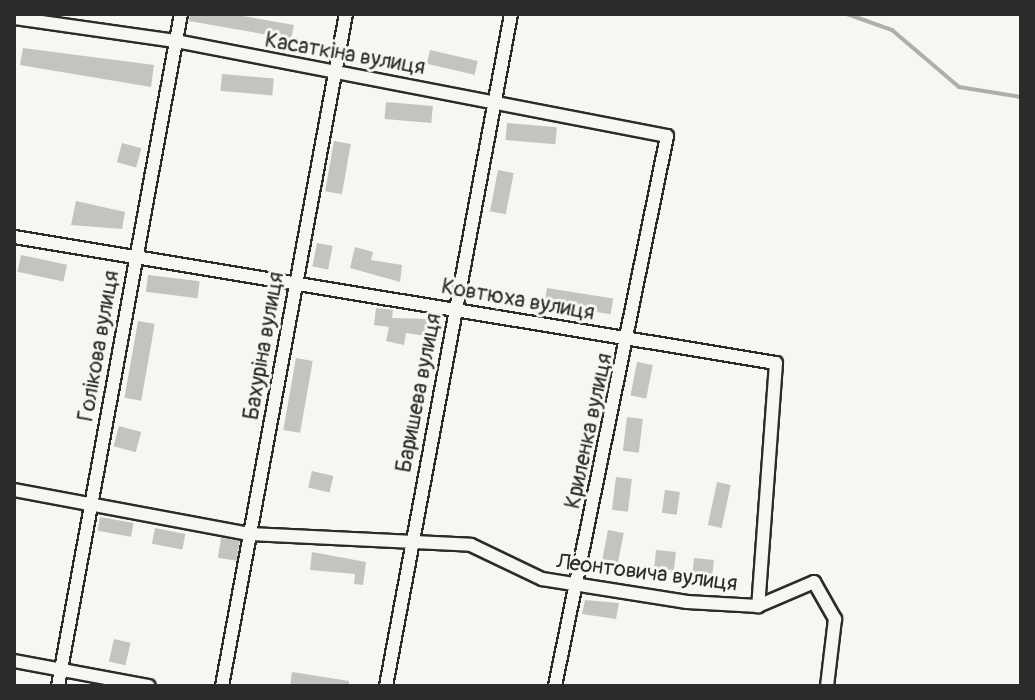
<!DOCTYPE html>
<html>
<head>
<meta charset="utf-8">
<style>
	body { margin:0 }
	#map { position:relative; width:1035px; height:700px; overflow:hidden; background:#f6f6f2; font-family:Pangolin,sans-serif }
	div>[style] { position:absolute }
	.stream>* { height:4px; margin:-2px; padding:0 2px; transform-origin:2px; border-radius:2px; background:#aeaeab }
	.building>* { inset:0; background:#c3c3c0; transform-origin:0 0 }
	.roads { filter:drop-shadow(2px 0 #2b2b2b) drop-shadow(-2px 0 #2b2b2b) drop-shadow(0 2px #2b2b2b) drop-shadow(0 -2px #2b2b2b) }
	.minor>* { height:12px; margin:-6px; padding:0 6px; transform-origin:6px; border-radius:6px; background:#f6f6f2 }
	span { translate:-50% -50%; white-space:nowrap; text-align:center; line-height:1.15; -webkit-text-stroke:6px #f6f6f2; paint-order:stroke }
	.street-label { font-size:22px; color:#2b2b2b }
	.frame { position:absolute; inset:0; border:16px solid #2b2b2b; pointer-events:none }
</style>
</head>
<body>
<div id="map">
	<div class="stream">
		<i style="left:847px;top:14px;width:48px;rotate:19.6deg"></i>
		<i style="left:892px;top:30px;width:88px;rotate:40.4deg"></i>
		<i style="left:959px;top:87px;width:63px;rotate:9.2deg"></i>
	</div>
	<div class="building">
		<i style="clip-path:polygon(190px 14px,231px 14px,294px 25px,291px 39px,189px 21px)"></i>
		<i style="clip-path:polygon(23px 48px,154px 65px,151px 87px,20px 65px)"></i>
		<i style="left:430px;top:50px;width:49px;height:14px;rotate:13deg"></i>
		<i style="left:222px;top:74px;width:52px;height:17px;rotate:5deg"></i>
		<i style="left:386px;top:102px;width:47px;height:17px;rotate:5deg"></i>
		<i style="left:507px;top:123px;width:50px;height:17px;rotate:5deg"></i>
		<i style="left:334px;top:141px;width:17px;height:51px;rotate:10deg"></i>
		<i style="left:122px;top:143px;width:20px;height:20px;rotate:15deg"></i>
		<i style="left:498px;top:170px;width:16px;height:42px;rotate:11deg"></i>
		<i style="clip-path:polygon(76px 201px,125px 212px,122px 229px,71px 225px)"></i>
		<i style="left:317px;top:243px;width:16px;height:24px;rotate:11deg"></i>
		<i style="clip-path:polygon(355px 247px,373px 252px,371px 260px,402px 265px,400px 282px,350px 268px)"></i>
		<i style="left:21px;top:255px;width:47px;height:17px;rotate:12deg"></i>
		<i style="left:148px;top:275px;width:52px;height:17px;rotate:7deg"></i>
		<i style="left:547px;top:288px;width:67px;height:16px;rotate:9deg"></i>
		<i style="clip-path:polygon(376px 308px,393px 310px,392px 318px,429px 319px,426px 336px,406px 333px,404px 345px,386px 341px,389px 327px,374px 325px)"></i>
		<i style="left:138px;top:321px;width:17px;height:78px;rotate:10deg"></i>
		<i style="left:296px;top:358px;width:17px;height:73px;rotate:10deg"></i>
		<i style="left:637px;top:362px;width:16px;height:34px;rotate:11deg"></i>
		<i style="left:627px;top:417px;width:16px;height:34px;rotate:7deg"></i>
		<i style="left:119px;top:426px;width:23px;height:21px;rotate:15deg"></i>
		<i style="left:312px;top:471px;width:22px;height:17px;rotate:13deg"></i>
		<i style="left:616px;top:477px;width:16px;height:33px;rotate:7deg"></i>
		<i style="left:717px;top:482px;width:14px;height:44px;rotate:12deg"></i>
		<i style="left:665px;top:490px;width:15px;height:23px;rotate:8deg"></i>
		<i style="left:100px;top:517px;width:34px;height:14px;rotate:10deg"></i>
		<i style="left:155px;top:528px;width:31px;height:16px;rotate:11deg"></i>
		<i style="left:608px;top:530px;width:16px;height:34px;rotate:11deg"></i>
		<i style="left:221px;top:538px;width:19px;height:20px;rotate:9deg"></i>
		<i style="left:656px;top:550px;width:20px;height:21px;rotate:6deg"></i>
		<i style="clip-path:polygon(312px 552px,366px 562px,363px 585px,354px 584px,355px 574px,310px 570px)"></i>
		<i style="left:694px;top:558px;width:20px;height:21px;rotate:6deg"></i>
		<i style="clip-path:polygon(585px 600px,619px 603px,616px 619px,582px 614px)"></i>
		<i style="left:114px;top:639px;width:17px;height:23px;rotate:13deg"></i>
		<i style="clip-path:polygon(292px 672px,349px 681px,349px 686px,290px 686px)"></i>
	</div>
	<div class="roads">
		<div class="minor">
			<i style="left:14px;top:18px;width:164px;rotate:8.1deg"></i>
			<i style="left:176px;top:41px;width:500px;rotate:10.95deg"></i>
			<i style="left:667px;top:136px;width:561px;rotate:101.51deg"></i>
			<i style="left:14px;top:237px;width:772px;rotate:9.39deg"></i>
			<i style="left:776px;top:363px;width:244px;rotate:94.2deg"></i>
			<i style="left:14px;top:490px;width:240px;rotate:10.6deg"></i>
			<i style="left:250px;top:534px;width:221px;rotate:2.8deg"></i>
			<i style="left:471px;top:545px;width:79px;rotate:25.6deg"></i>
			<i style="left:542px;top:579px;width:147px;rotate:9deg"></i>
			<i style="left:687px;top:602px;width:71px;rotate:3.2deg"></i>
			<i style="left:758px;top:606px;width:61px;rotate:-23.2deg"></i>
			<i style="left:814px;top:582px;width:43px;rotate:60.4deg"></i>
			<i style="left:835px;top:619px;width:67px;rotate:96.8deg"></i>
			<i style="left:14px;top:661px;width:137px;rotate:10.5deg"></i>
			<i style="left:58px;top:686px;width:683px;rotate:-79.63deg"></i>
			<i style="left:222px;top:686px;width:683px;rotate:-79.55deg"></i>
			<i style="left:386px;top:686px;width:684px;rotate:-79.46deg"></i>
		</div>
	</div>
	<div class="street-label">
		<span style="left:345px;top:54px;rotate:10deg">Касаткіна вулиця</span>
		<span style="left:518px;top:300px;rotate:10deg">Ковтюха вулиця</span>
		<span style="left:99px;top:346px;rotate:-80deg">Голікова вулиця</span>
		<span style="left:264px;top:346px;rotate:-80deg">Бахуріна вулиця</span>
		<span style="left:419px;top:393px;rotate:-79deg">Баришева вулиця</span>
		<span style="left:589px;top:431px;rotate:-78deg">Криленка вулиця</span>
		<span style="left:647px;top:573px;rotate:7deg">Леонтовича вулиця</span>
	</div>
	<div class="frame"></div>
</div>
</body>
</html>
